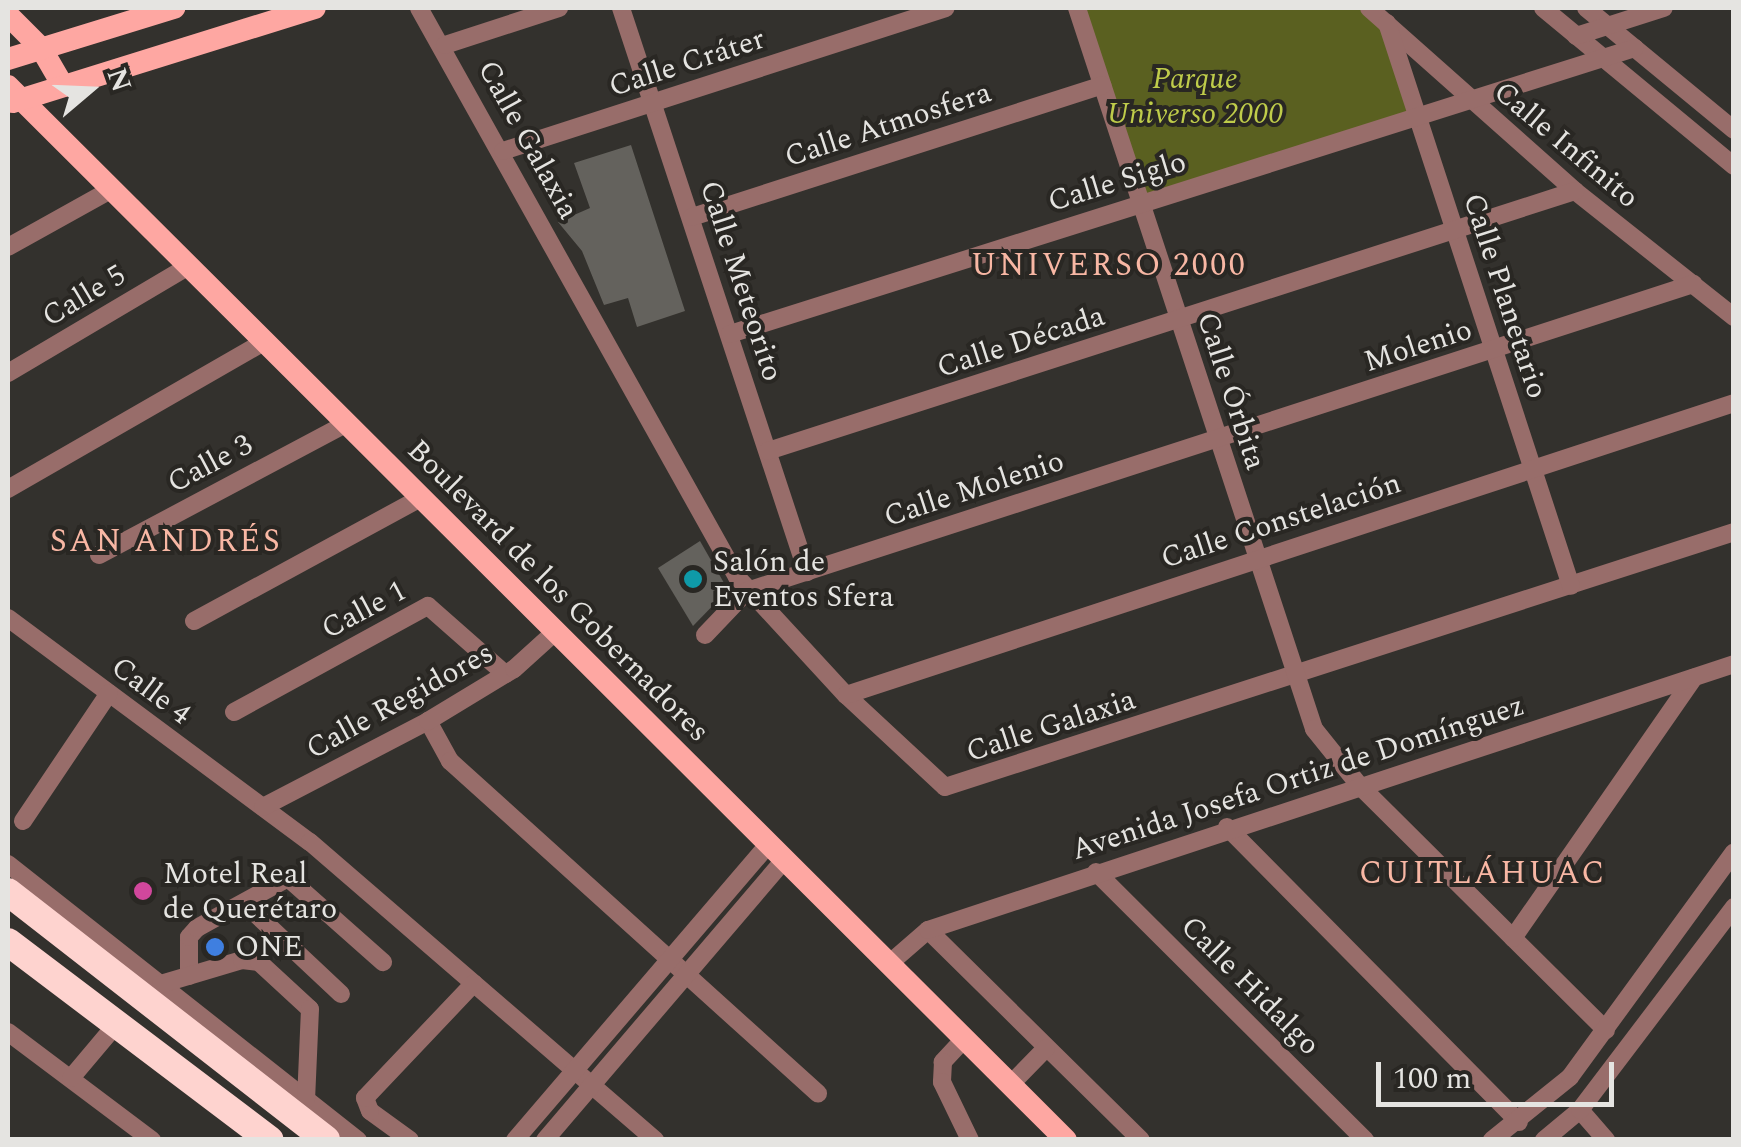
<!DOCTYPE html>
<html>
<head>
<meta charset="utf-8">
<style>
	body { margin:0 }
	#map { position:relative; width:1741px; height:1147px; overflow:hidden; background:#33312d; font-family:Spectral,serif }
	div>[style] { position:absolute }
	.green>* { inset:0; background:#5a6020 }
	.building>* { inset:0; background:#64625d }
	.minor>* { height:18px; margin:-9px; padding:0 9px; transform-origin:9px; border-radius:9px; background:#986d6a }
	.major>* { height:22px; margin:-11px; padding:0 11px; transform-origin:11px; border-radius:11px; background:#fea7a2 }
	.highway>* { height:28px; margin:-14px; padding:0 14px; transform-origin:14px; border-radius:14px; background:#fed3cf }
	.dots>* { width:28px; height:28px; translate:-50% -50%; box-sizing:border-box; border:5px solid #292723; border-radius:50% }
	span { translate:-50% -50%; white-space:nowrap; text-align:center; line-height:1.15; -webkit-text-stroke:8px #292723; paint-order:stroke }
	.street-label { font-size:30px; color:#e5e4e1 }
	.park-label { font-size:30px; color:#bfcc4a; font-style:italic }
	.poi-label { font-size:30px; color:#e5e4e1 }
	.left { translate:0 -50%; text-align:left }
	.neighbourhood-label { font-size:32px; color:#f8b7a4; letter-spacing:2.5px }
	.frame { position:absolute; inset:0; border:10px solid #e5e4e1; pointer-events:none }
	.north { position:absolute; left:40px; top:40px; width:100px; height:100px; -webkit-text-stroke:8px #292723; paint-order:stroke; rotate:71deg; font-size:28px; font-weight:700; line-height:40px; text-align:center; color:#e5e4e1 }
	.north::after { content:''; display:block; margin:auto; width:35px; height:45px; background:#e5e4e1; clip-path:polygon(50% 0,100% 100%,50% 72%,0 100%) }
	.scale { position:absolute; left:1376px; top:1062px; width:238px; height:45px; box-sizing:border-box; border:5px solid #e5e4e1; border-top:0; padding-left:12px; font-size:30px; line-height:35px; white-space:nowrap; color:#e5e4e1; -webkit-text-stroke:8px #292723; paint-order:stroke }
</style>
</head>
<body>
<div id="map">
	<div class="green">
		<i style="clip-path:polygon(1077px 8px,1369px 8px,1387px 23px,1418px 115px,1140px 203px)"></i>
	</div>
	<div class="building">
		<i style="clip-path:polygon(631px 145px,685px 311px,637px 327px,628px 298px,604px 305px,582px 251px,558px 222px,590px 208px,574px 163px)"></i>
		<i style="clip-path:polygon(700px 541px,728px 590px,693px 626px,658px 568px)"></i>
	</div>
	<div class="minor">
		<i style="left:419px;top:8px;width:652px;rotate:60.8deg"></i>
		<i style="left:737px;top:577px;width:161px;rotate:47.3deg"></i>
		<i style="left:846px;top:695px;width:135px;rotate:42.9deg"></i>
		<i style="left:945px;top:787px;width:829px;rotate:-17.91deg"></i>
		<i style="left:621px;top:8px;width:594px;rotate:71.75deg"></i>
		<i style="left:1077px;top:8px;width:759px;rotate:71.8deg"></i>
		<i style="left:1314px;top:729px;width:72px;rotate:51.2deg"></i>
		<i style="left:1359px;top:785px;width:348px;rotate:44.8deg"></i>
		<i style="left:1369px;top:8px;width:276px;rotate:41.6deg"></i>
		<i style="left:1575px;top:191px;width:203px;rotate:38.4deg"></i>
		<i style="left:1543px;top:8px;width:248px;rotate:39.6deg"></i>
		<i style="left:1586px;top:8px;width:192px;rotate:39.5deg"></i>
		<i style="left:1387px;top:23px;width:592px;rotate:71.9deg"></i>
		<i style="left:1576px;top:36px;width:92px;rotate:-17.7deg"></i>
		<i style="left:445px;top:45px;width:120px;rotate:-18deg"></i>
		<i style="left:503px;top:151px;width:465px;rotate:-17.9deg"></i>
		<i style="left:692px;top:217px;width:431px;rotate:-17.8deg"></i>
		<i style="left:8px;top:247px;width:119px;rotate:-29.1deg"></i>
		<i style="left:730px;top:334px;width:949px;rotate:-17.54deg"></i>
		<i style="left:8px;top:373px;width:210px;rotate:-30.6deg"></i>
		<i style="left:768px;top:451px;width:848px;rotate:-17.86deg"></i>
		<i style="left:8px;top:489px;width:297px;rotate:-29.9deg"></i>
		<i style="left:99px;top:555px;width:281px;rotate:-28deg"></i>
		<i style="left:8px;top:618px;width:376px;rotate:36.6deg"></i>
		<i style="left:310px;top:842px;width:456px;rotate:40.8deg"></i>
		<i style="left:194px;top:621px;width:260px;rotate:-28.5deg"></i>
		<i style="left:705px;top:635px;width:61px;rotate:-46.3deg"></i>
		<i style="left:747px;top:591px;width:995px;rotate:-17.98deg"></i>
		<i style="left:846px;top:695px;width:935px;rotate:-18.2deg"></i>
		<i style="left:234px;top:712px;width:221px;rotate:-28.7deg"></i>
		<i style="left:428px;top:606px;width:103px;rotate:41.4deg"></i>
		<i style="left:428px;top:721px;width:46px;rotate:61.2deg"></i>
		<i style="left:450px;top:761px;width:496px;rotate:42.1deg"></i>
		<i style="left:263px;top:807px;width:186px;rotate:-27.5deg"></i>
		<i style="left:428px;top:721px;width:100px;rotate:-31.2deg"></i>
		<i style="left:514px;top:669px;width:57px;rotate:-42.1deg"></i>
		<i style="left:23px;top:821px;width:154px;rotate:-56.1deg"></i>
		<i style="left:1227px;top:827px;width:415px;rotate:45.3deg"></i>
		<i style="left:8px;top:864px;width:446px;rotate:38.3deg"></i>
		<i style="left:1096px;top:872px;width:380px;rotate:44.9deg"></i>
		<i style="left:244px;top:903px;width:133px;rotate:43.2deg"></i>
		<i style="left:928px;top:930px;width:299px;rotate:44.6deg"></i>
		<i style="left:1513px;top:938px;width:317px;rotate:-55.2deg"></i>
		<i style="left:890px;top:963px;width:50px;rotate:-41deg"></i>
		<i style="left:928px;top:930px;width:849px;rotate:-18.26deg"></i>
		<i style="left:189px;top:976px;width:39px;rotate:-90deg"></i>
		<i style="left:189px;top:937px;width:12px;rotate:-48deg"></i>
		<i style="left:197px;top:928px;width:104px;rotate:-28.8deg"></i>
		<i style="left:288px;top:878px;width:127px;rotate:41.5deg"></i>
		<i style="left:161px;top:984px;width:84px;rotate:-16.5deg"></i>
		<i style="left:242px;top:960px;width:17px;rotate:7deg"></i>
		<i style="left:259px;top:962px;width:69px;rotate:42.7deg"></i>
		<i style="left:310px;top:1009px;width:90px;rotate:92.5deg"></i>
		<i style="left:8px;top:1032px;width:180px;rotate:36.9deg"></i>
		<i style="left:965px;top:1038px;width:33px;rotate:133deg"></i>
		<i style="left:943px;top:1062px;width:20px;rotate:93deg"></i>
		<i style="left:942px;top:1082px;width:64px;rotate:64.2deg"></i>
		<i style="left:71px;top:1078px;width:75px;rotate:-49.9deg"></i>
		<i style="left:1011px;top:1084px;width:50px;rotate:-45.8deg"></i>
		<i style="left:1580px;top:1110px;width:40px;rotate:49deg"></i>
		<i style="left:410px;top:1140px;width:49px;rotate:-144.1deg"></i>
		<i style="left:370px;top:1111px;width:14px;rotate:-111deg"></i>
		<i style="left:365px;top:1098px;width:158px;rotate:-46.5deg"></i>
		<i style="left:515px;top:1140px;width:390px;rotate:-49.4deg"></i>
		<i style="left:545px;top:1140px;width:370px;rotate:-49.5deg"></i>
		<i style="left:1492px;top:1140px;width:100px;rotate:-38.9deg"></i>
		<i style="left:1570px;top:1077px;width:278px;rotate:-53.9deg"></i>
		<i style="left:1544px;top:1140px;width:47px;rotate:-39.8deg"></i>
		<i style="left:1580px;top:1110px;width:255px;rotate:-52.8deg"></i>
	</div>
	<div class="major">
		<i style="left:8px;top:15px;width:47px;rotate:45deg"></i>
		<i style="left:41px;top:48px;width:44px;rotate:59.9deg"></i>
		<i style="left:8px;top:59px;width:174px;rotate:-17.1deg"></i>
		<i style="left:8px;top:86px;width:1493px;rotate:44.89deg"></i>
		<i style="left:13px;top:102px;width:316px;rotate:-17.3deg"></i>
	</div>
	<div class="highway">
		<i style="left:8px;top:892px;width:403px;rotate:37.9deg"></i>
		<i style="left:8px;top:942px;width:328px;rotate:37.1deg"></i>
	</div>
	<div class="dots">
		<i style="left:693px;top:579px;background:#0f9aa8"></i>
		<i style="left:143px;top:891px;background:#d1479c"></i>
		<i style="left:215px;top:947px;background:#3f7fe0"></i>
	</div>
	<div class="street-label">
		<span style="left:687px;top:63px;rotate:-18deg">Calle Cráter</span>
		<span style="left:888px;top:125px;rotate:-18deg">Calle Atmosfera</span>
		<span style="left:528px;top:140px;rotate:61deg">Calle Galaxia</span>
		<span style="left:1566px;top:145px;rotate:40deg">Calle Infinito</span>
		<span style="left:1117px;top:182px;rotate:-17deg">Calle Siglo</span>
		<span style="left:741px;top:281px;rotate:72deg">Calle Meteorito</span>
		<span style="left:84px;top:296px;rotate:-31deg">Calle 5</span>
		<span style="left:1505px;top:296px;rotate:72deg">Calle Planetario</span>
		<span style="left:1021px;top:342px;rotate:-18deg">Calle Década</span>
		<span style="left:1418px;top:346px;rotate:-18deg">Molenio</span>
		<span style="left:1231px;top:391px;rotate:72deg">Calle Órbita</span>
		<span style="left:210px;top:464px;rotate:-28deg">Calle 3</span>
		<span style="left:974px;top:489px;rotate:-18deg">Calle Molenio</span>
		<span style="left:1281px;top:521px;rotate:-18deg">Calle Constelación</span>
		<span style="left:558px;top:591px;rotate:45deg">Boulevard de los Gobernadores</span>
		<span style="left:364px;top:610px;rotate:-28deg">Calle 1</span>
		<span style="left:151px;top:691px;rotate:37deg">Calle 4</span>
		<span style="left:400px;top:701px;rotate:-29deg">Calle Regidores</span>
		<span style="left:1051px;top:726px;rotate:-18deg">Calle Galaxia</span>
		<span style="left:1298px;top:778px;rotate:-18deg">Avenida Josefa Ortiz de Domínguez</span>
		<span style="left:1250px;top:986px;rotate:45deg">Calle Hidalgo</span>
	</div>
	<div class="park-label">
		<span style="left:1195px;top:96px">Parque<br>Universo 2000</span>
	</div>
	<div class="poi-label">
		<span class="left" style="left:713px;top:579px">Salón de<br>Eventos Sfera</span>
		<span class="left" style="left:163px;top:891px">Motel Real<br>de Querétaro</span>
		<span class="left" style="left:235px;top:947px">ONE</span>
	</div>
	<div class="neighbourhood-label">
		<span style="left:1109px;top:266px">UNIVERSO 2000</span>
		<span style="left:166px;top:542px">SAN ANDRÉS</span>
		<span style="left:1483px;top:874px">CUITLÁHUAC</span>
	</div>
	<div class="frame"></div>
	<div class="north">N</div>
	<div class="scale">100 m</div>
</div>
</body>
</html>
